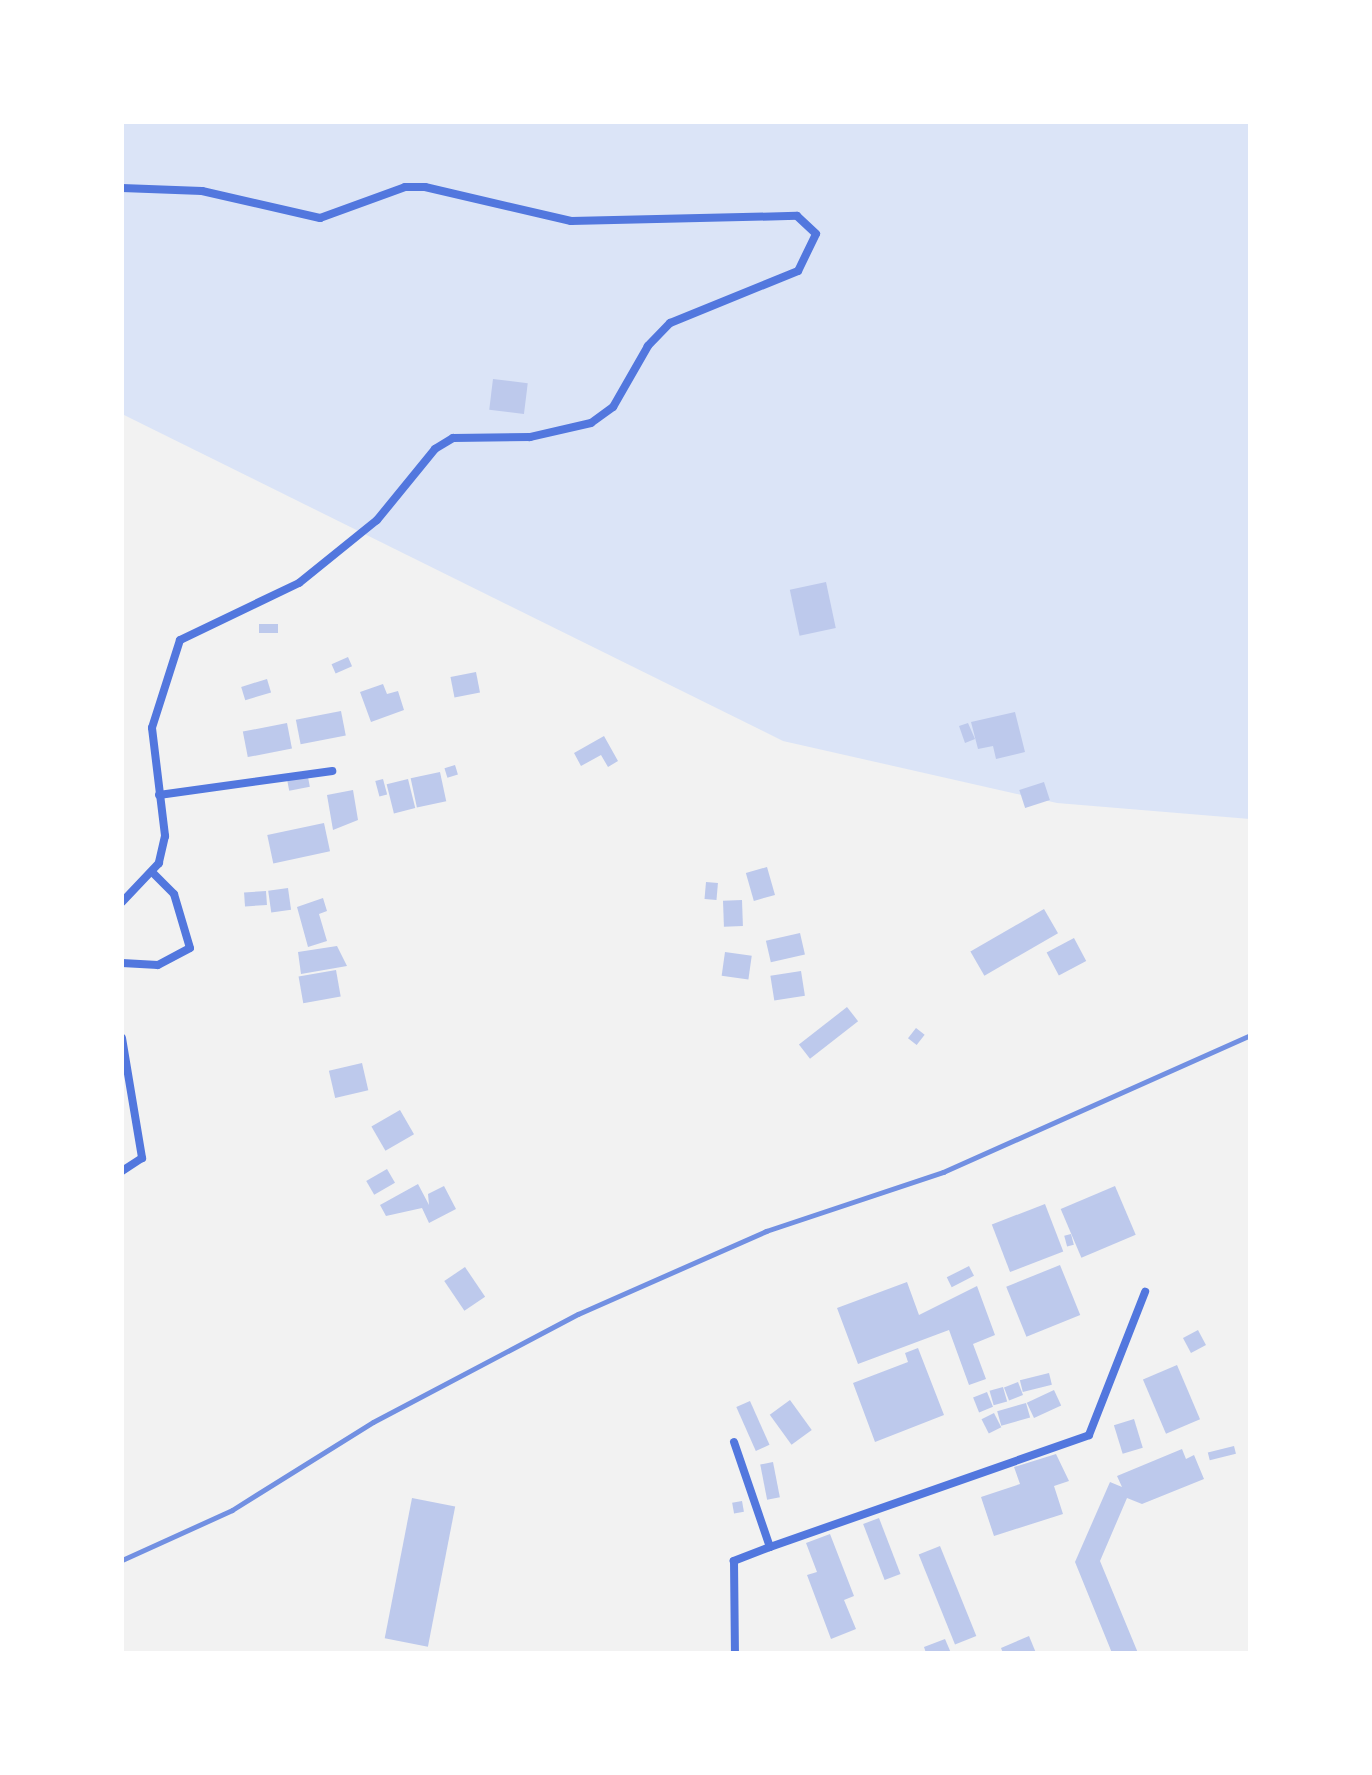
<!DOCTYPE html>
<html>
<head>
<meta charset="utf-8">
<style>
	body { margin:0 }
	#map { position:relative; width:1372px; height:1775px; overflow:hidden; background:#f2f2f2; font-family:Roboto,sans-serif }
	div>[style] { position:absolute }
	.green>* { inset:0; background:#dbe4f7 }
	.building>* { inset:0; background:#bdc9ec; transform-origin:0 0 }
	.minor>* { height:8px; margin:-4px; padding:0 4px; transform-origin:4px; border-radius:4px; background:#5277de }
	.rail>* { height:5px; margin:-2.5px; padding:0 2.5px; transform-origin:2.5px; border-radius:2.5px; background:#7290e2 }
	span { translate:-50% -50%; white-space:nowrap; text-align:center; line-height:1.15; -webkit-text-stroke:8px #fff; paint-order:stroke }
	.frame { position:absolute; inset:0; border:124px solid #fff; pointer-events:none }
</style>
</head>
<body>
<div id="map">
	<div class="green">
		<i style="clip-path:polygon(122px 122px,1250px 122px,1250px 819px,1057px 803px,783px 741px,122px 414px)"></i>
	</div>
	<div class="building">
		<i style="left:493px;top:379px;width:35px;height:31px;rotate:7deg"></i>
		<i style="left:826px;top:582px;width:47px;height:37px;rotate:78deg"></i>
		<i style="left:259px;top:624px;width:19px;height:9px"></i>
		<i style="left:348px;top:657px;width:10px;height:18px;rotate:66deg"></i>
		<i style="left:476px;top:672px;width:21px;height:26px;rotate:79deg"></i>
		<i style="left:267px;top:679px;width:14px;height:27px;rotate:73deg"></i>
		<i style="clip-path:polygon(383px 684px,387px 694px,398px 691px,404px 710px,371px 722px,360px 692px)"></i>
		<i style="left:341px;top:711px;width:25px;height:46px;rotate:79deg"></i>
		<i style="clip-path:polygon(1015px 712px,1025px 752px,996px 759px,993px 746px,978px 749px,971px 722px)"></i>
		<i style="left:287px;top:723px;width:26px;height:45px;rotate:79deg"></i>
		<i style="clip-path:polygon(968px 723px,975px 739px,965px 743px,959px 726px)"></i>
		<i style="clip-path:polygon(604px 736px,618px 761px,608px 767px,601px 755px,581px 766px,574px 753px)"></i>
		<i style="left:455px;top:765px;width:10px;height:11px;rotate:73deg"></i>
		<i style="left:307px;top:772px;width:15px;height:21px;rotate:79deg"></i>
		<i style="left:440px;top:772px;width:30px;height:30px;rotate:78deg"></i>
		<i style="left:383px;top:779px;width:16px;height:8px;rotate:75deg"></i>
		<i style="left:408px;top:779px;width:30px;height:22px;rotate:76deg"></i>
		<i style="left:1044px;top:782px;width:19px;height:26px;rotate:72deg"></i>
		<i style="clip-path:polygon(353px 790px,358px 820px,333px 830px,327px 795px)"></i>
		<i style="left:324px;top:823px;width:29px;height:58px;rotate:78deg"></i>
		<i style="left:767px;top:867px;width:29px;height:22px;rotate:74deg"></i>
		<i style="left:706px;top:882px;width:12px;height:17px;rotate:5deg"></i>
		<i style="left:288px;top:888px;width:22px;height:20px;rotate:82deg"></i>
		<i style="left:266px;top:891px;width:14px;height:22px;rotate:86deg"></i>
		<i style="clip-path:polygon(323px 898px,327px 911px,319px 914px,327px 941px,308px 947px,297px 907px)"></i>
		<i style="left:742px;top:900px;width:26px;height:19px;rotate:88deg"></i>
		<i style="left:1044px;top:909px;width:28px;height:85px;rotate:60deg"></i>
		<i style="left:800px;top:933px;width:22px;height:35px;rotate:77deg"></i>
		<i style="left:1074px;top:938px;width:26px;height:31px;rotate:62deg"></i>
		<i style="clip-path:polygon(337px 946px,347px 966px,301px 974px,298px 952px)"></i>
		<i style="left:725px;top:952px;width:27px;height:24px;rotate:8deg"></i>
		<i style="left:336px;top:970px;width:27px;height:38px;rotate:80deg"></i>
		<i style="left:801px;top:971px;width:25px;height:31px;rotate:81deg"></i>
		<i style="left:847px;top:1007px;width:18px;height:61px;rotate:52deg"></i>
		<i style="left:916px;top:1028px;width:11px;height:13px;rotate:38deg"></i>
		<i style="left:362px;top:1063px;width:28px;height:34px;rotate:77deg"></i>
		<i style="left:400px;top:1110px;width:28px;height:33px;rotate:60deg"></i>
		<i style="left:387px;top:1169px;width:16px;height:24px;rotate:60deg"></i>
		<i style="clip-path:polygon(418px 1184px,429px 1205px,428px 1194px,444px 1186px,456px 1209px,429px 1223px,422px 1208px,386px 1216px,380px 1205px)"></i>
		<i style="left:1115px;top:1186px;width:53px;height:59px;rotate:67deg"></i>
		<i style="left:1045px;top:1204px;width:51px;height:57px;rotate:69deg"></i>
		<i style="left:1071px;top:1234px;width:11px;height:7px;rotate:75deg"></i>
		<i style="left:1060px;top:1265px;width:54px;height:58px;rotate:68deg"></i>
		<i style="left:969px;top:1266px;width:11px;height:25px;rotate:63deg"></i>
		<i style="left:465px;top:1267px;width:36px;height:25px;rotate:56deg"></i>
		<i style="clip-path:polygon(907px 1282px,919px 1315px,977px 1286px,995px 1335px,973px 1344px,986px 1379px,969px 1385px,949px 1330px,858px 1364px,837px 1308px)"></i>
		<i style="left:1198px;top:1330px;width:17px;height:17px;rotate:62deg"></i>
		<i style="clip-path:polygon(918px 1348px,944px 1415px,875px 1442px,853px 1383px,908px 1362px,905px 1353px)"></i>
		<i style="left:1177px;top:1365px;width:59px;height:37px;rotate:67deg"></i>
		<i style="left:1049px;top:1373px;width:12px;height:30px;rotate:76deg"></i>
		<i style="left:1018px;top:1382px;width:14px;height:15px;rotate:69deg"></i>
		<i style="left:1003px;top:1387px;width:15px;height:14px;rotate:74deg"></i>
		<i style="left:1054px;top:1390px;width:17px;height:30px;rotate:65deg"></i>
		<i style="left:987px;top:1392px;width:16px;height:15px;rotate:68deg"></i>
		<i style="left:790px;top:1400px;width:37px;height:25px;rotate:54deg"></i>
		<i style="left:750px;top:1401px;width:48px;height:15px;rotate:66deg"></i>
		<i style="left:1026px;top:1403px;width:15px;height:30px;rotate:74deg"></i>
		<i style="left:994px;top:1413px;width:16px;height:14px;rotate:63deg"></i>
		<i style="left:1134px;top:1419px;width:30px;height:21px;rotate:73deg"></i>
		<i style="left:1234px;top:1446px;width:8px;height:27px;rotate:76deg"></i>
		<i style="clip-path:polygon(1182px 1449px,1186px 1459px,1194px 1455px,1204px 1479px,1142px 1504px,1127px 1498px,1100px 1561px,1138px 1653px,1112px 1653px,1075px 1562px,1110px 1482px,1122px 1487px,1117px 1476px)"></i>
		<i style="clip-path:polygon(1056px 1454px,1069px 1481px,1054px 1486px,1063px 1514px,994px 1536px,981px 1497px,1020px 1484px,1014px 1467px)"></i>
		<i style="left:773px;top:1462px;width:36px;height:13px;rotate:79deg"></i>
		<i style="left:412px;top:1498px;width:44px;height:143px;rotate:11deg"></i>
		<i style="left:742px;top:1501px;width:11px;height:10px;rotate:80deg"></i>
		<i style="left:879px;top:1518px;width:60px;height:17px;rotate:69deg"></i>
		<i style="clip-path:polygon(830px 1534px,854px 1596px,844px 1600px,856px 1629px,831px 1639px,807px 1575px,817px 1572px,806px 1543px)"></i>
		<i style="left:940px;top:1546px;width:97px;height:23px;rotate:68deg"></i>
		<i style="clip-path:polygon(1029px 1636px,1036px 1653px,1003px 1653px,1001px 1648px)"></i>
		<i style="clip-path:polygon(945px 1639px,951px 1653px,926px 1653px,924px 1647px)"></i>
	</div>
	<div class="minor">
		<i style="left:122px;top:188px;width:80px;rotate:2.1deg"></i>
		<i style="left:202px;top:191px;width:121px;rotate:12.9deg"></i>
		<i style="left:320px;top:218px;width:90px;rotate:-20deg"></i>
		<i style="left:405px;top:187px;width:20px"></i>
		<i style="left:425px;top:187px;width:150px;rotate:13.1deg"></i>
		<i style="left:571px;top:221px;width:226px;rotate:-1.3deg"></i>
		<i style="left:797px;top:216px;width:26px;rotate:43deg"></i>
		<i style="left:816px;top:234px;width:41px;rotate:115.9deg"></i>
		<i style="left:798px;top:271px;width:138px;rotate:157.9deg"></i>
		<i style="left:670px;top:323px;width:32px;rotate:134deg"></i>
		<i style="left:648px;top:346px;width:70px;rotate:119.8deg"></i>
		<i style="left:613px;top:407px;width:27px;rotate:144deg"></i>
		<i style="left:591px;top:423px;width:63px;rotate:167.1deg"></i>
		<i style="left:530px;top:437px;width:77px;rotate:179.3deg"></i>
		<i style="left:453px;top:438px;width:21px;rotate:149deg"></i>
		<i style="left:435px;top:449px;width:92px;rotate:129.2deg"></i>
		<i style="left:377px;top:520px;width:100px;rotate:141.1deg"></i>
		<i style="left:299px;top:583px;width:132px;rotate:154.4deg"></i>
		<i style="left:180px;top:640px;width:92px;rotate:107.7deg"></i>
		<i style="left:152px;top:728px;width:109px;rotate:83.1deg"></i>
		<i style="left:165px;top:836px;width:28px;rotate:103deg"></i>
		<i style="left:159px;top:863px;width:54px;rotate:133.5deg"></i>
		<i style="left:159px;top:795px;width:175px;rotate:-7.9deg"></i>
		<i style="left:122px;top:963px;width:36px;rotate:3deg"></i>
		<i style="left:158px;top:965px;width:36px;rotate:-28deg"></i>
		<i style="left:190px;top:948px;width:56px;rotate:-106.5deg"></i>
		<i style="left:174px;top:894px;width:30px;rotate:-135deg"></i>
		<i style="left:122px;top:1038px;width:122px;rotate:80.5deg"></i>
		<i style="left:142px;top:1158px;width:24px;rotate:147deg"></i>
		<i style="left:734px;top:1442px;width:111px;rotate:71.1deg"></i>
		<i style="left:770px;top:1547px;width:39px;rotate:159deg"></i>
		<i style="left:734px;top:1561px;width:92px;rotate:89.4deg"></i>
		<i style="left:770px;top:1547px;width:338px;rotate:-19.3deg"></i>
		<i style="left:1089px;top:1435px;width:154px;rotate:-68.6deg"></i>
	</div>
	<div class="rail">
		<i style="left:122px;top:1560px;width:121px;rotate:-24.4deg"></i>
		<i style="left:232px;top:1510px;width:166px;rotate:-32deg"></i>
		<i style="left:373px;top:1422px;width:232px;rotate:-27.8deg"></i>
		<i style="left:578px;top:1314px;width:206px;rotate:-23.8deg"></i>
		<i style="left:766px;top:1231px;width:187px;rotate:-18.4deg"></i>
		<i style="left:943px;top:1172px;width:336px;rotate:-24deg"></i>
	</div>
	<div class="frame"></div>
</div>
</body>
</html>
